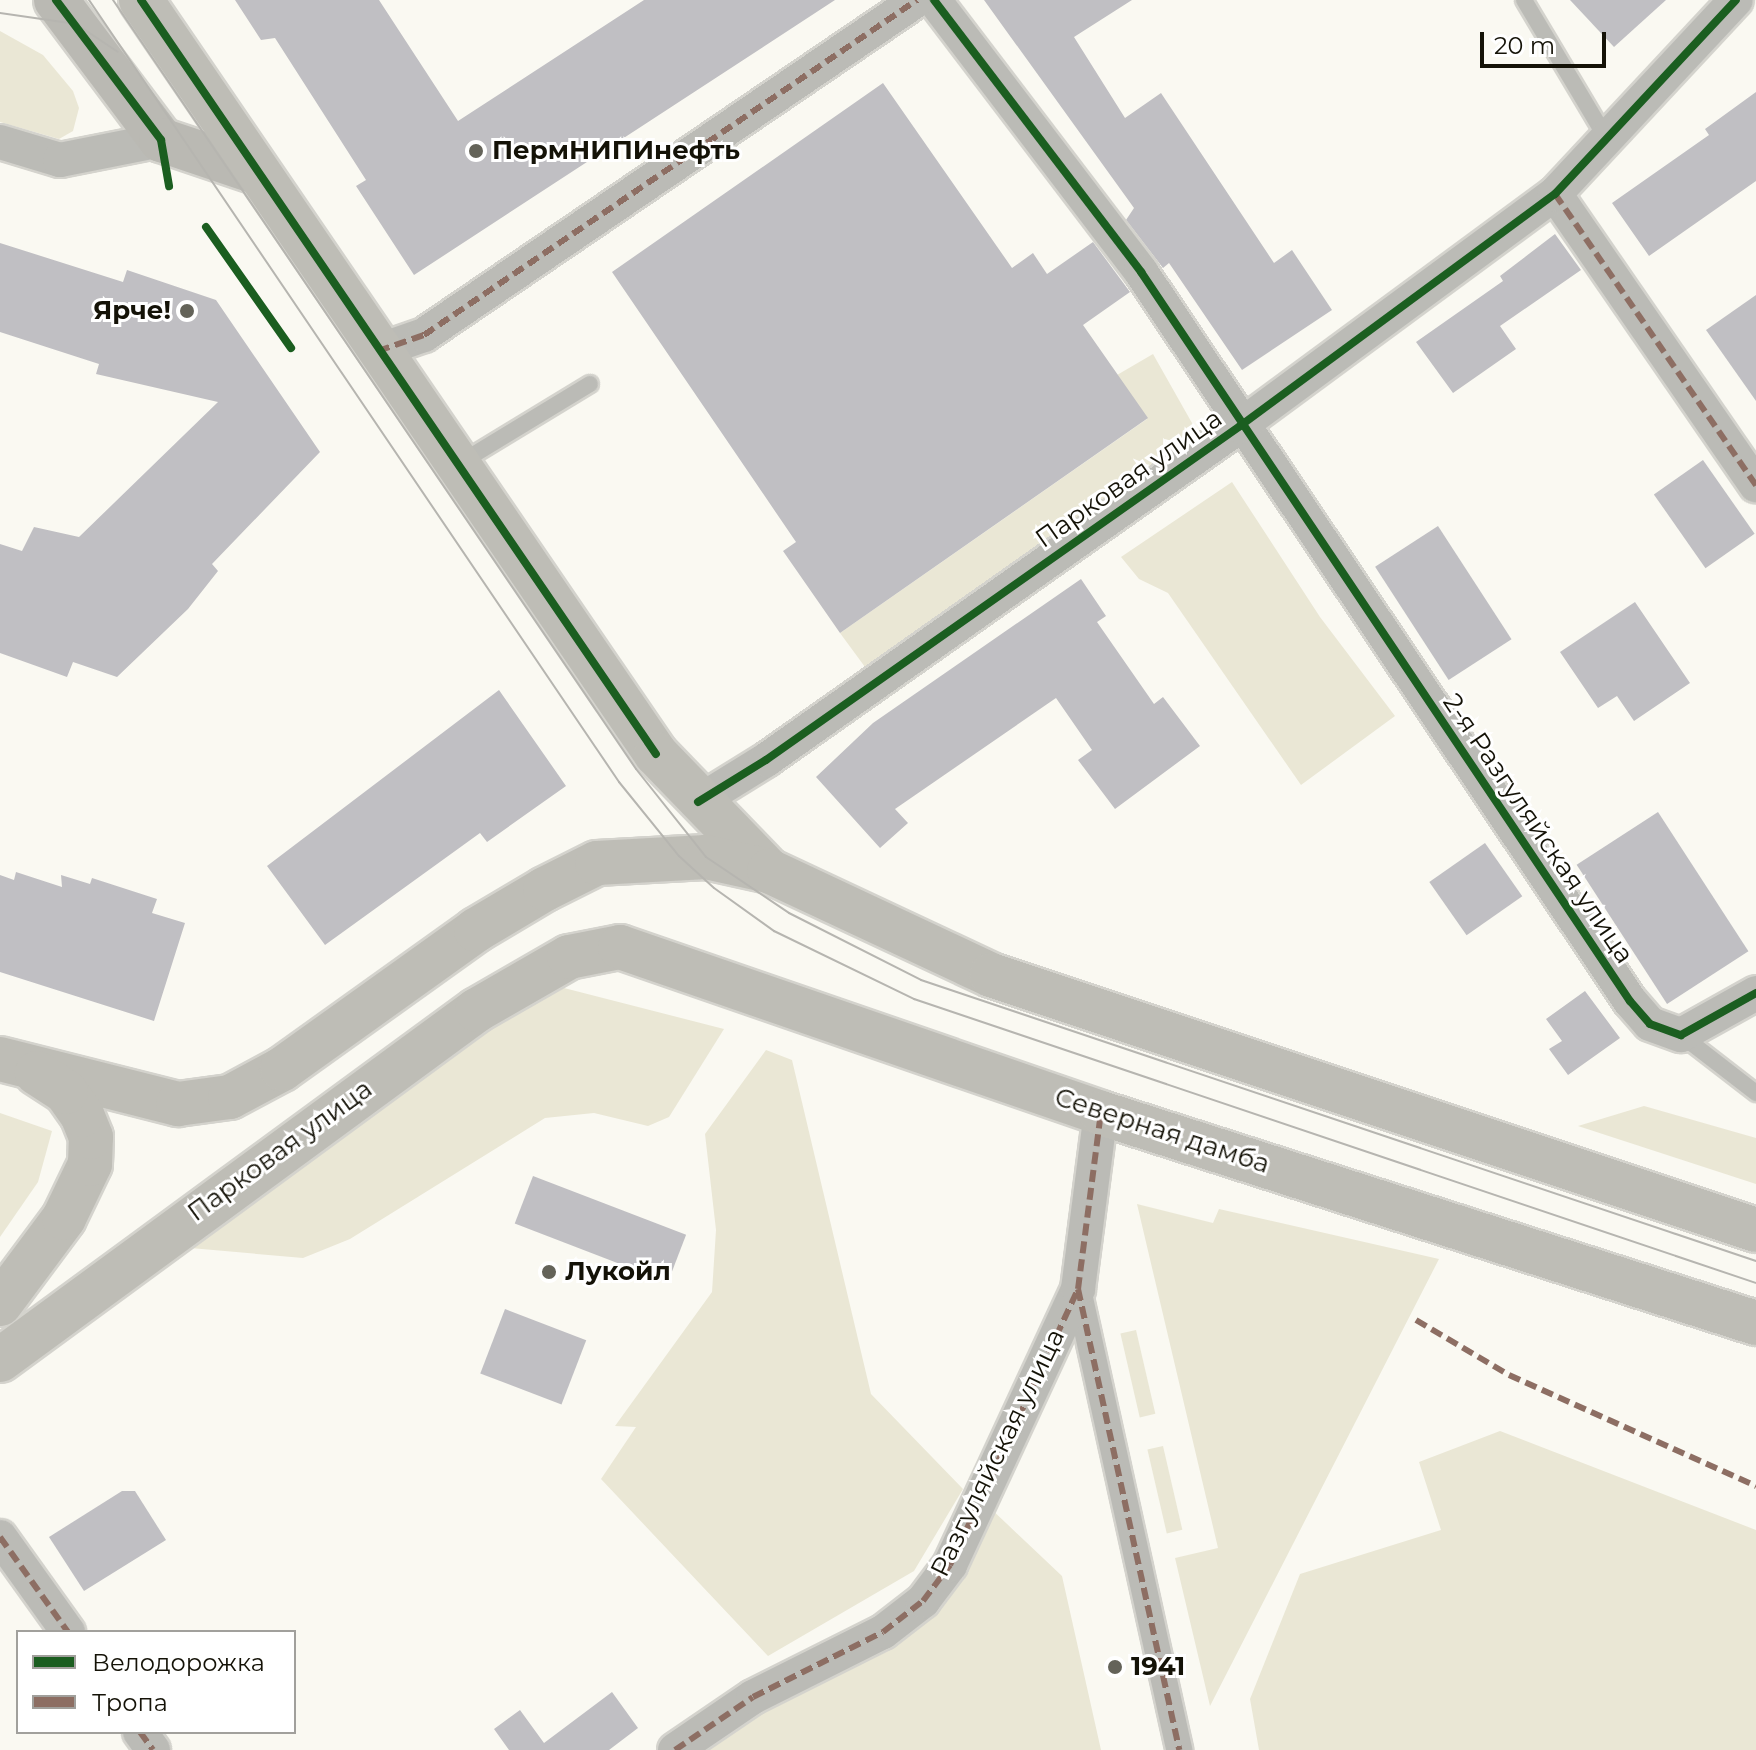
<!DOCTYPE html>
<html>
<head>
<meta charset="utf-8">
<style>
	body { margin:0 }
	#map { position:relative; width:1756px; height:1750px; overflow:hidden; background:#faf9f2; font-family:Montserrat,sans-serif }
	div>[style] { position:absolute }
	.green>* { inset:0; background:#eae7d5; transform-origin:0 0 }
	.building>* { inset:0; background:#c0bfc3; transform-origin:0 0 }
	.roads { filter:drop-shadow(2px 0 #d4d3cd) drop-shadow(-2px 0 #d4d3cd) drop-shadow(0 2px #d4d3cd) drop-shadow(0 -2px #d4d3cd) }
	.service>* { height:16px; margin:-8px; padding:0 8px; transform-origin:8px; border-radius:8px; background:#bbbbb6 }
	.pedestrian>* { height:26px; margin:-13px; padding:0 13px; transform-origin:13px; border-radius:13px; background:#bbbbb6 }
	.minor>* { height:34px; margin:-17px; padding:0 17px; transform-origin:17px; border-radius:17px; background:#bbbbb6 }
	.secondary>* { height:44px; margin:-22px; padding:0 22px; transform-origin:22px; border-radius:22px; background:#bab9b3 }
	.primary>* { height:44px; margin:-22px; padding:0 22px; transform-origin:22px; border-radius:22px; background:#bebdb6 }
	.tram>* { height:2px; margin:-1px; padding:0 1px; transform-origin:1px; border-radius:1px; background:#b6b5b0 }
	.quiet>* { height:6px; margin-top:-3px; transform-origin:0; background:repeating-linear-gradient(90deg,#8d6e63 0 12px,transparent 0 18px) }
	.cycleway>* { height:8px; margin:-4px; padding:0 4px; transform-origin:4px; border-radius:4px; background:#1b5e20 }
	.dots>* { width:22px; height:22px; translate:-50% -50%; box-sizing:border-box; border:4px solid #fff; border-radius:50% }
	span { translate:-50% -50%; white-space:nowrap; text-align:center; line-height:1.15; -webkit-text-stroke:6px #fff; paint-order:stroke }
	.poi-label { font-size:26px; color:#141207; font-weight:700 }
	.left { translate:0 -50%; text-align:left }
	.right { translate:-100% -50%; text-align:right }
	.street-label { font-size:26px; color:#141207 }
	.legend { position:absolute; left:16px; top:1630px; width:280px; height:104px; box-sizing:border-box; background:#fff; border:2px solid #a1a09c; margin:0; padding:10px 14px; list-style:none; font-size:24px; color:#141207 }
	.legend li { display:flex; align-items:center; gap:16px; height:40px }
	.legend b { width:40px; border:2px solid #a1a09c }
	.scale { position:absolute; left:1480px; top:32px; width:126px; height:36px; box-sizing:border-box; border:4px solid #141207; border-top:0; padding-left:10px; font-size:24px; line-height:28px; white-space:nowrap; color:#141207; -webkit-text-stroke:6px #fff; paint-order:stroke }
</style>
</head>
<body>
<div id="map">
	<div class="green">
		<i style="clip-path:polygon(0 31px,43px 55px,73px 91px,79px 108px,73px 131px,59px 139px,0 122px)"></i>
		<i style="clip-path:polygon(1153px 354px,1192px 423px,1191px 442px,1173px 461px,865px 667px,840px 633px,1147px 419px,1117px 375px)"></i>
		<i style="clip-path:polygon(1232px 482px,1320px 617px,1395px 716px,1301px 785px,1168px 593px,1139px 579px,1121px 557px)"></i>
		<i style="clip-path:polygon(564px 988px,724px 1029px,669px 1117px,648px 1126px,594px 1113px,545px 1118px,350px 1239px,303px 1258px,179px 1247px,480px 1033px)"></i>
		<i style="clip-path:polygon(766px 1050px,792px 1060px,871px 1394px,963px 1489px,914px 1571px,768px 1656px,601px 1479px,636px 1427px,615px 1426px,712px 1292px,716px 1230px,705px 1134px)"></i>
		<i style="clip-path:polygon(1644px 1106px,1756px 1138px,1756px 1184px,1578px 1126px)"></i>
		<i style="clip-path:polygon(0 1113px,52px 1131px,38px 1182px,0 1237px)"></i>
		<i style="clip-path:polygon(1137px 1204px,1213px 1223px,1219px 1209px,1439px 1259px,1210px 1706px,1175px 1558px,1218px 1548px)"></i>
		<i style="left:1136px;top:1330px;width:86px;height:16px;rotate:77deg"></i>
		<i style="clip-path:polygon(1500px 1431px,1756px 1530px,1756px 1750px,1259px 1750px,1250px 1699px,1300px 1574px,1441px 1530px,1419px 1462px)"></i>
		<i style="left:1163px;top:1446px;width:86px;height:16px;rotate:77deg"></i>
		<i style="clip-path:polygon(988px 1506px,1062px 1576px,1101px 1750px,691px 1750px,910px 1627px)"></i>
	</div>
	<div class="building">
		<i style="clip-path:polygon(235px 0,379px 0,458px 121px,644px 0,835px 0,414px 275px,356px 186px,366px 180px,275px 38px,261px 40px)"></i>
		<i style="clip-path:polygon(984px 0,1132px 0,1074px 37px,1125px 118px,1161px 93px,1274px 263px,1292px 250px,1332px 310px,1242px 370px,1169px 263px,1163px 268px,1126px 220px,1134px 208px)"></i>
		<i style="clip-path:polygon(1570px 0,1666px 0,1614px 47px)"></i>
		<i style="clip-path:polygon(883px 83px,1012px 268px,1033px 253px,1047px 274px,1093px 242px,1130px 292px,1083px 325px,1148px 418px,840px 633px,783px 551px,796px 542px,612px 272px)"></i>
		<i style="clip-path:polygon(1756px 92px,1756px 181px,1649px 256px,1612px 203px,1709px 135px,1705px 129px)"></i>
		<i style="clip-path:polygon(1555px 234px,1581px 270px,1500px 326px,1516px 349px,1453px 393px,1416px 342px,1503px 281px,1500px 276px)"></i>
		<i style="clip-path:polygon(0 243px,123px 282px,127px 270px,216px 300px,320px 452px,212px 564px,218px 571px,188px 609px,117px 677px,73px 662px,67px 677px,0 653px,0 544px,22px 551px,34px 527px,79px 537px,218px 402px,96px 374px,99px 364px,0 332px)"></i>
		<i style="clip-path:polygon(1756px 295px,1756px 401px,1706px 330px)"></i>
		<i style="left:1703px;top:460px;width:90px;height:60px;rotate:55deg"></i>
		<i style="left:1438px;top:526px;width:135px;height:75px;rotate:57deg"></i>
		<i style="clip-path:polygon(1081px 579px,1106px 616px,1097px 622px,1154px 704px,1163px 697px,1200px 746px,1115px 809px,1078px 760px,1092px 750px,1056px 698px,895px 809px,908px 823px,880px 848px,816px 777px,873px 723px)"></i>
		<i style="clip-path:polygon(1635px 602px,1690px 683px,1634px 721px,1617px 696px,1598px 708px,1560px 652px)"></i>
		<i style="clip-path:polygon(499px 690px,566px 786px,487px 842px,480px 833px,325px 945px,267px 866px)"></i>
		<i style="left:1658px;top:812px;width:166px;height:97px;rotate:57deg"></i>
		<i style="left:1485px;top:843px;width:65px;height:68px;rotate:55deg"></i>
		<i style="clip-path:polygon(16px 872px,62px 887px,61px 875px,90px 884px,92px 878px,157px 899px,152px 913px,185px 923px,154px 1021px,0 972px,0 875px,14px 880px)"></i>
		<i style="clip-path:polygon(1585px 991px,1620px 1038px,1568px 1075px,1549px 1049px,1562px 1041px,1546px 1019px)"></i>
		<i style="left:533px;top:1176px;width:164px;height:51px;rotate:21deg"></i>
		<i style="left:505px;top:1309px;width:87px;height:69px;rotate:21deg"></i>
		<i style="clip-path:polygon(122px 1491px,135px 1491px,166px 1540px,84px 1591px,49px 1537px)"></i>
		<i style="clip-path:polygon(612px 1692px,638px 1728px,609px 1750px,509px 1750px,494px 1729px,520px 1710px,544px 1743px)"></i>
	</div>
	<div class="roads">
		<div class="service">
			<i style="left:1524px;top:0;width:162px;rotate:59.2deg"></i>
			<i style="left:460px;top:463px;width:152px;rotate:-31.3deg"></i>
			<i style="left:1681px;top:1035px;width:95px;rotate:37.7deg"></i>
		</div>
		<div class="pedestrian">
			<i style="left:1078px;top:1289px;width:472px;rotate:77.6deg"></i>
		</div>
		<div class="minor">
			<i style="left:934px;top:0;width:342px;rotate:52.7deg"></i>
			<i style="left:1141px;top:272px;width:878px;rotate:56.15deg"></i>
			<i style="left:1630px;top:1001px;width:30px;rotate:49deg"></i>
			<i style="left:1650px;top:1024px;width:33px;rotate:20deg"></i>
			<i style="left:1681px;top:1035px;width:86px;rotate:-29.2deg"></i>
			<i style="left:0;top:142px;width:63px;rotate:16.7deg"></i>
			<i style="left:60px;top:160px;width:103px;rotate:-11.2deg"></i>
			<i style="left:1555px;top:194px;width:354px;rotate:55.4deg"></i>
			<i style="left:378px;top:351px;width:49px;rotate:-19.2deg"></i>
			<i style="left:424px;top:335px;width:596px;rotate:-34.2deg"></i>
			<i style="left:698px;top:802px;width:80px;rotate:-31.7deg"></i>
			<i style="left:766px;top:760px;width:580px;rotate:-35.17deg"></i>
			<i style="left:1240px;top:426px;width:391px;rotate:-36.4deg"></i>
			<i style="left:1555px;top:194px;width:265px;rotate:-47deg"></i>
			<i style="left:0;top:1537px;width:117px;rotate:54.4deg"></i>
			<i style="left:140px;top:1732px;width:22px;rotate:54deg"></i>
			<i style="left:675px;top:1750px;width:94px;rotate:-34.2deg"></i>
			<i style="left:753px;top:1697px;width:145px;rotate:-26.6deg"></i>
			<i style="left:883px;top:1632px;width:51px;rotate:-37.8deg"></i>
			<i style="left:923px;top:1601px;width:45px;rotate:-53.1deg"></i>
			<i style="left:950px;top:1565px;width:304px;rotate:-65.1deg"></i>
			<i style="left:1078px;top:1289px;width:177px;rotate:-82.6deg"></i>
		</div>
		<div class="secondary">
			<i style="left:56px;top:0;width:175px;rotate:53.1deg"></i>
			<i style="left:161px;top:140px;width:100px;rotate:18.6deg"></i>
		</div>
		<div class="primary">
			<i style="left:141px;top:0;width:913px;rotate:55.67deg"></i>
			<i style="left:656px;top:754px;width:163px;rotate:46deg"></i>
			<i style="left:0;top:1059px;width:184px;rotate:14.2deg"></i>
			<i style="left:178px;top:1104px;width:52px;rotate:-7.7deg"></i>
			<i style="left:230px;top:1097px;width:59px;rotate:-28.3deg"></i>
			<i style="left:282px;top:1069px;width:239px;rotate:-35.6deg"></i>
			<i style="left:476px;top:930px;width:80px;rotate:-30.7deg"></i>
			<i style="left:545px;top:889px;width:58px;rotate:-26.6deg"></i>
			<i style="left:597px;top:863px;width:109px;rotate:-3.2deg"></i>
			<i style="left:706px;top:857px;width:65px;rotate:12.5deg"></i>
			<i style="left:769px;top:871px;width:245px;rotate:25.1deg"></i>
			<i style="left:991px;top:975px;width:806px;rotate:18.43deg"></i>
			<i style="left:0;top:1304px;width:107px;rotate:-53.3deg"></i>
			<i style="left:64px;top:1218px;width:60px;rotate:-64.3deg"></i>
			<i style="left:90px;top:1164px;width:27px;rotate:-88deg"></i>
			<i style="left:91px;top:1137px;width:24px;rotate:-112deg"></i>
			<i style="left:82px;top:1115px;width:28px;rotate:-125deg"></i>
			<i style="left:66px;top:1092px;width:35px;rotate:-147deg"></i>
			<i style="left:0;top:1360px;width:592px;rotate:-36.27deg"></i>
			<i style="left:477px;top:1010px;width:106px;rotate:-29.9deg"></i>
			<i style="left:569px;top:957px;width:52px;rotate:-11.1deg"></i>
			<i style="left:620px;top:947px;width:509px;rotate:19.04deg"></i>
			<i style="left:1101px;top:1113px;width:688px;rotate:17.78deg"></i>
		</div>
	</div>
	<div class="tram">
		<i style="left:89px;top:0;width:945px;rotate:55.87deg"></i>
		<i style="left:619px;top:782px;width:95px;rotate:51deg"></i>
		<i style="left:679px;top:856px;width:47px;rotate:42.4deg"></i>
		<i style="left:714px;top:888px;width:74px;rotate:35.6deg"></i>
		<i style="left:774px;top:931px;width:156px;rotate:25.9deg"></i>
		<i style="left:914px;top:999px;width:889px;rotate:18.64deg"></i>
		<i style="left:113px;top:0;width:930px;rotate:55.78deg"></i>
		<i style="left:636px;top:769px;width:112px;rotate:51.5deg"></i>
		<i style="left:706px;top:857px;width:100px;rotate:34deg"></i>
		<i style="left:789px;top:913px;width:148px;rotate:26.9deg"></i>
		<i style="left:921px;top:980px;width:881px;rotate:18.6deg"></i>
		<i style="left:0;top:13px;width:77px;rotate:8.2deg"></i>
		<i style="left:76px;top:24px;width:50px;rotate:33.7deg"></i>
	</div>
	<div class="quiet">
		<i style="left:1555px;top:194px;width:354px;rotate:55.4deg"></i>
		<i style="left:378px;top:351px;width:49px;rotate:-19.2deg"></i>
		<i style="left:424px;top:335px;width:596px;rotate:-34.2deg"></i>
		<i style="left:1078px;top:1289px;width:472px;rotate:77.6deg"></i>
		<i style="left:1416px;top:1320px;width:108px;rotate:30.6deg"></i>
		<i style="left:1509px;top:1375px;width:271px;rotate:24.2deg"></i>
		<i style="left:0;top:1537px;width:117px;rotate:54.4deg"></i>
		<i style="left:140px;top:1732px;width:22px;rotate:54deg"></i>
		<i style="left:675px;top:1750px;width:94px;rotate:-34.2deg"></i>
		<i style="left:753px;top:1697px;width:145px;rotate:-26.6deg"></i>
		<i style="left:883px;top:1632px;width:51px;rotate:-37.8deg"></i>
		<i style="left:923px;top:1601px;width:45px;rotate:-53.1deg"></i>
		<i style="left:950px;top:1565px;width:304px;rotate:-65.1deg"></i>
		<i style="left:1078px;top:1289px;width:177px;rotate:-82.6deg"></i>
	</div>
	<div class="cycleway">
		<i style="left:56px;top:0;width:175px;rotate:53.1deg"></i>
		<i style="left:161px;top:140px;width:47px;rotate:80.1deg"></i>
		<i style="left:141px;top:0;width:913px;rotate:55.67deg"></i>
		<i style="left:934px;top:0;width:342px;rotate:52.7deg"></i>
		<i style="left:1141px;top:272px;width:878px;rotate:56.15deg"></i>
		<i style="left:1630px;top:1001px;width:30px;rotate:49deg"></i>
		<i style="left:1650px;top:1024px;width:33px;rotate:20deg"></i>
		<i style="left:1681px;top:1035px;width:86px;rotate:-29.2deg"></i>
		<i style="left:206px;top:227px;width:148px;rotate:54.9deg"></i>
		<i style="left:698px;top:802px;width:80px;rotate:-31.7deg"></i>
		<i style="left:766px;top:760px;width:580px;rotate:-35.17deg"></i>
		<i style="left:1240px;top:426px;width:391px;rotate:-36.4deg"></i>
		<i style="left:1555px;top:194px;width:265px;rotate:-47deg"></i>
	</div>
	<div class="dots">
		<i style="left:476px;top:151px;background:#646359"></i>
		<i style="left:187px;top:311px;background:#646359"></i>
		<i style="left:549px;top:1272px;background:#646359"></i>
		<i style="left:1115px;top:1667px;background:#646359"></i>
	</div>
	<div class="poi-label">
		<span class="left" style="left:492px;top:151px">ПермНИПИнефть</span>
		<span class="right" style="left:171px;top:311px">Ярче!</span>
		<span class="left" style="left:565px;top:1272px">Лукойл</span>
		<span class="left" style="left:1131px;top:1667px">1941</span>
	</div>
	<div class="street-label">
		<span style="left:1129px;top:479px;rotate:-35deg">Парковая улица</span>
		<span style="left:1538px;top:829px;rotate:56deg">2-я Разгуляйская улица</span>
		<span style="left:1162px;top:1131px;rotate:18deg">Северная дамба</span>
		<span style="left:280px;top:1151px;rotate:-36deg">Парковая улица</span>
		<span style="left:998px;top:1453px;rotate:-64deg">Разгуляйская улица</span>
	</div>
	<ul class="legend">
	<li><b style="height:10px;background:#1b5e20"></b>Велодорожка</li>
	<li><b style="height:10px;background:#8d6e63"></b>Тропа</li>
	</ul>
	<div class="scale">20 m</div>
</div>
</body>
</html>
